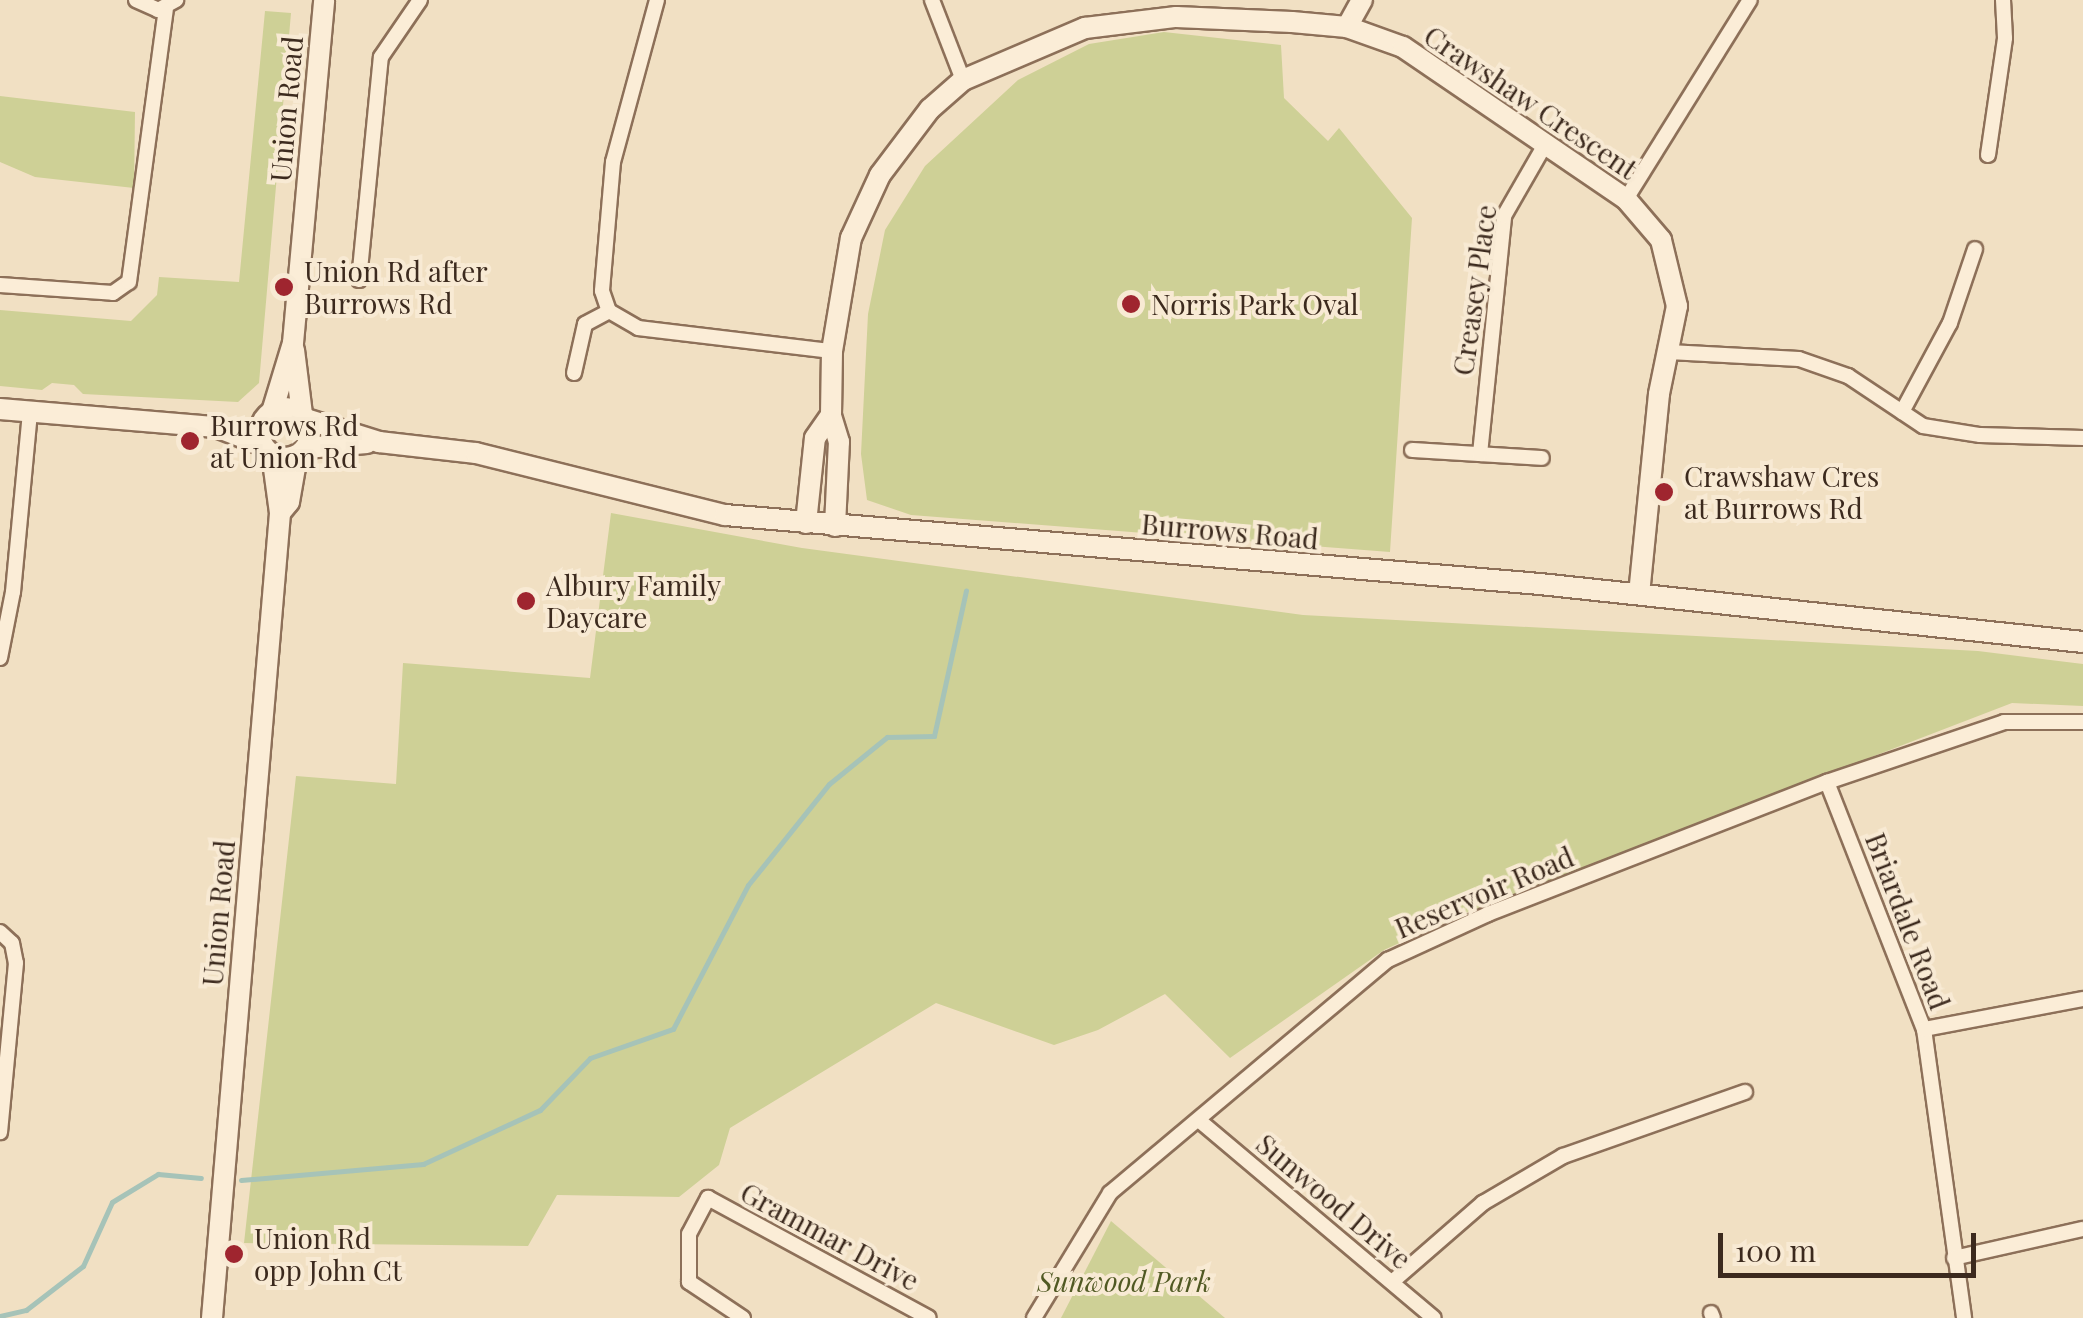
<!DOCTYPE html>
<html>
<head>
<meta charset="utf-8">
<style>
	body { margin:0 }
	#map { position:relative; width:2083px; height:1318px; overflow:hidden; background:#f1e0c3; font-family:"Playfair Display",serif }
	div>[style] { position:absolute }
	.green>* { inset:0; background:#ced096 }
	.stream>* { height:5px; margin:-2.5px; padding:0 2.5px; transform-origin:2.5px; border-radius:2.5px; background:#a6c3b8 }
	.roads { filter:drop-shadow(2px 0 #8d7059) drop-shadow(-2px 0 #8d7059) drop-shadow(0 2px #8d7059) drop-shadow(0 -2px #8d7059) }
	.street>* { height:14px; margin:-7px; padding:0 7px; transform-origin:7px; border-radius:7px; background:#fbedd7 }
	.secondary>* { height:20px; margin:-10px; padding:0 10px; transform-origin:10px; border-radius:10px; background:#fbedd7 }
	.secondary>.ring { margin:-10px; padding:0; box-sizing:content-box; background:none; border:20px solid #fbedd7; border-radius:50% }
	.dots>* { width:28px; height:28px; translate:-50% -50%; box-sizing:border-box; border:5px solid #f8ead4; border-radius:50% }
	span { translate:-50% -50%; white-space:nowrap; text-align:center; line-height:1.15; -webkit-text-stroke:8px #f8ead4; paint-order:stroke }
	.street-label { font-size:28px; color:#3c2a1e }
	.poi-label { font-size:28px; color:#3c2a1e }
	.left { translate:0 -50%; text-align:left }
	.park-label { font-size:28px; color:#505923; font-style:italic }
	.scale { position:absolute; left:1718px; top:1233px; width:258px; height:45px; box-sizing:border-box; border:5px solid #3c2a1e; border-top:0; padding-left:12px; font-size:30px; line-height:35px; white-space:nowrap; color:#3c2a1e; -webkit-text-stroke:8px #f8ead4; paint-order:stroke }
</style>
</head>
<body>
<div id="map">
	<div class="green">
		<i style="clip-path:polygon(265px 11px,291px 13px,259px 383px,238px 402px,83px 394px,74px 385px,52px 383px,42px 390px,0 386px,0 310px,131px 321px,157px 295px,159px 277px,239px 282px)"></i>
		<i style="clip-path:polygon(1164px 32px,1281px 45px,1284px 98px,1328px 141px,1339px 128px,1412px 218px,1390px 552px,911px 515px,867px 500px,861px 454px,868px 314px,885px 230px,925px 166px,1018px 80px,1089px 44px)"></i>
		<i style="clip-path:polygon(0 96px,135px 112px,134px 188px,35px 177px,0 162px)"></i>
		<i style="clip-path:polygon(611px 513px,802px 548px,1303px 615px,1978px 651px,2083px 664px,2083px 706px,2012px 703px,1463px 914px,1384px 950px,1230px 1058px,1165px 994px,1098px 1030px,1054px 1045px,936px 1003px,730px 1128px,719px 1165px,679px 1197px,557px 1195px,528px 1246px,244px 1243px,296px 776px,396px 784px,403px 663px,590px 678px)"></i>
		<i style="clip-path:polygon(1111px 1221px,1225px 1318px,1061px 1318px)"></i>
	</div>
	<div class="stream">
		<i style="left:241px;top:1180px;width:183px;rotate:-5deg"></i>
		<i style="left:423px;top:1164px;width:129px;rotate:-24.8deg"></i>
		<i style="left:540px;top:1110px;width:72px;rotate:-46.1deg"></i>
		<i style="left:590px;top:1058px;width:88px;rotate:-19.3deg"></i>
		<i style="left:673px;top:1029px;width:162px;rotate:-62.5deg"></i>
		<i style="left:748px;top:885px;width:129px;rotate:-51.3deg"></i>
		<i style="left:829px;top:784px;width:75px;rotate:-39deg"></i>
		<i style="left:887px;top:737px;width:47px;rotate:-1.2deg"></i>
		<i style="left:934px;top:736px;width:149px;rotate:-77.6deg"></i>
		<i style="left:0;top:1316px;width:27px;rotate:-13deg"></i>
		<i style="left:26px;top:1310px;width:72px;rotate:-37.7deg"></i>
		<i style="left:83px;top:1266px;width:70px;rotate:-65.6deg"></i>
		<i style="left:112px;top:1202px;width:54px;rotate:-31.3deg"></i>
		<i style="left:158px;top:1174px;width:43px;rotate:5.3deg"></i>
	</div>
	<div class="roads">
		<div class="street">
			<i style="left:136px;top:0;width:24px;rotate:24deg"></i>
			<i style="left:158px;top:10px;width:21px;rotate:-29deg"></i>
			<i style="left:657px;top:0;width:168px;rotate:105.2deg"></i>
			<i style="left:613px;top:162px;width:129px;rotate:94.9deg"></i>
			<i style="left:602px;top:291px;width:21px;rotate:71deg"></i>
			<i style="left:609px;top:311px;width:34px;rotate:30deg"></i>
			<i style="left:638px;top:328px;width:195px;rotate:6.8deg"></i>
			<i style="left:932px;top:0;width:86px;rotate:68.8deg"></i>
			<i style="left:1988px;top:155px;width:118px;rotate:-81.7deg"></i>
			<i style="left:2005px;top:38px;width:38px;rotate:-93deg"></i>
			<i style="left:1626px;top:199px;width:234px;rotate:-58.1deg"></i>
			<i style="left:359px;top:280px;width:224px;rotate:-84.4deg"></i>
			<i style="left:381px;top:57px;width:69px;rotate:-55.6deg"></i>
			<i style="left:0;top:285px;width:113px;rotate:4deg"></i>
			<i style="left:113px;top:293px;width:19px;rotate:-35deg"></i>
			<i style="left:129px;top:282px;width:275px;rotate:-82.3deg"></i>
			<i style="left:1669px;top:352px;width:130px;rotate:3.1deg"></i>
			<i style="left:1799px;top:359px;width:52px;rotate:19.1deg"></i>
			<i style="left:1848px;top:376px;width:90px;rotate:33.7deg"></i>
			<i style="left:1923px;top:426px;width:58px;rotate:9deg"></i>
			<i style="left:1980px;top:435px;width:103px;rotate:1.7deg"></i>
			<i style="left:574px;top:373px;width:50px;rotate:-77.3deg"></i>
			<i style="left:585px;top:324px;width:27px;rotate:-28deg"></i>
			<i style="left:1902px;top:412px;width:101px;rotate:-61.7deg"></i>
			<i style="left:1950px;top:323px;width:78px;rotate:-71.3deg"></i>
			<i style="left:1412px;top:450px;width:130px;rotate:3.5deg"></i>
			<i style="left:1480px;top:454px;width:239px;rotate:-84.2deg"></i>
			<i style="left:1504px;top:216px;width:84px;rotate:-60.1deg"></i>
			<i style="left:0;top:658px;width:67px;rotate:-78.9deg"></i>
			<i style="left:13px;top:592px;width:182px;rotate:-84.6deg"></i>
			<i style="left:1827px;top:782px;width:265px;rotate:68.6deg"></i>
			<i style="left:1924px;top:1029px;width:292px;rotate:82.1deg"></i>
			<i style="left:0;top:932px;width:16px;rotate:43deg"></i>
			<i style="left:12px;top:943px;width:20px;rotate:79deg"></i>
			<i style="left:16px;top:963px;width:170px;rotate:95.4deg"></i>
			<i style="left:1924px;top:1029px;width:162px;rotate:-10.7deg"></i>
			<i style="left:1201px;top:1122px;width:304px;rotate:40.1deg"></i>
			<i style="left:1954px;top:1258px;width:132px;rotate:-12.7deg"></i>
			<i style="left:1392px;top:1282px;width:121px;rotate:-41deg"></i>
			<i style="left:1483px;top:1203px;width:93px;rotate:-30.4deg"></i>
			<i style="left:1563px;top:1156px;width:193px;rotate:-19.4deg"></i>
			<i style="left:1711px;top:1313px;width:5px;rotate:68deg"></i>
			<i style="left:743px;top:1318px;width:65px;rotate:-146.3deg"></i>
			<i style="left:689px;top:1282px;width:48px;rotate:-90deg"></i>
			<i style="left:689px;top:1234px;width:41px;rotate:-62.2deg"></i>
			<i style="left:708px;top:1198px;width:251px;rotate:28.5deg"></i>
			<i style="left:1034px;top:1318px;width:146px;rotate:-58.7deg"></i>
			<i style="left:1110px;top:1193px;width:363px;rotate:-40deg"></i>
			<i style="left:1388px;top:960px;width:110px;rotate:-24.7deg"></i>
			<i style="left:1488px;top:914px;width:364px;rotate:-21.3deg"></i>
			<i style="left:1827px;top:782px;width:187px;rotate:-18.7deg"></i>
			<i style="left:2004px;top:722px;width:79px"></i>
		</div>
		<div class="secondary">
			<i style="left:1347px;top:27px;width:31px;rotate:-61deg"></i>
			<i style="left:294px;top:350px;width:64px;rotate:82.9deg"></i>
			<i class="ring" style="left:260px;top:408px;width:30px;height:30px"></i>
			<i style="left:0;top:409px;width:217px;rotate:4.8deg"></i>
			<i style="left:216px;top:427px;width:50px;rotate:21deg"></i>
			<i style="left:272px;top:412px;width:72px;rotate:-73.1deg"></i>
			<i style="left:293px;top:343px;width:344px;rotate:-84.8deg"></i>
			<i style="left:306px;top:419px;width:77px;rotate:17.5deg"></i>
			<i style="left:379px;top:442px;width:98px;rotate:6.5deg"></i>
			<i style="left:476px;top:453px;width:257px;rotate:14deg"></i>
			<i style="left:725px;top:515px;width:818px;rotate:4.84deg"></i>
			<i style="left:1540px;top:584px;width:546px;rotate:6.1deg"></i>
			<i style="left:306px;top:448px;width:61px;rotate:-4.7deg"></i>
			<i style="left:280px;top:513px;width:14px;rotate:-51deg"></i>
			<i style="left:289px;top:502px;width:47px;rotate:-80.1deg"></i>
			<i style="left:806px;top:523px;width:85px;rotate:-84deg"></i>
			<i style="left:815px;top:438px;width:28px;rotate:-55deg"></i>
			<i style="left:835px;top:526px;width:84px;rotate:-87.3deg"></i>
			<i style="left:839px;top:442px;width:28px;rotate:-107deg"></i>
			<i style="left:831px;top:415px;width:64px;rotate:-89.1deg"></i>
			<i style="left:832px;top:351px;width:115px;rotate:-80.5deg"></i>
			<i style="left:851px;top:238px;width:69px;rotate:-65.3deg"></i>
			<i style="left:880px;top:175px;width:83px;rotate:-52.9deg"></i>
			<i style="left:930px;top:109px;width:44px;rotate:-41.3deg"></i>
			<i style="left:963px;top:80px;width:133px;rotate:-23.1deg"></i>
			<i style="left:1085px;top:28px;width:92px;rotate:-6.9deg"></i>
			<i style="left:1176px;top:17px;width:116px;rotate:2.5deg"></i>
			<i style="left:1292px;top:22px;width:55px;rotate:5.2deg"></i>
			<i style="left:1347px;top:27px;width:59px;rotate:19.7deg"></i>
			<i style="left:1403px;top:47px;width:270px;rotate:34.3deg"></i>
			<i style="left:1626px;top:199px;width:54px;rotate:49.5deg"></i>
			<i style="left:1661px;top:240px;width:68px;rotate:76.4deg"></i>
			<i style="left:1677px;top:306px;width:90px;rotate:101.6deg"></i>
			<i style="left:1659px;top:394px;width:201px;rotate:95.7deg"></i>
			<i style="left:212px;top:1318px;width:808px;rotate:-85.17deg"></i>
			<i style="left:280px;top:513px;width:60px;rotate:-97.7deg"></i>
		</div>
	</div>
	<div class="dots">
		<i style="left:284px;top:287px;background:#9f252f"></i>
		<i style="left:1131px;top:304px;background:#9f252f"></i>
		<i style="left:190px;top:441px;background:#9f252f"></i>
		<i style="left:1664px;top:492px;background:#9f252f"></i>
		<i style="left:526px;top:601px;background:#9f252f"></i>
		<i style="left:234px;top:1254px;background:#9f252f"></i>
	</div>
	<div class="street-label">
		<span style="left:1531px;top:102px;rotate:34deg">Crawshaw Crescent</span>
		<span style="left:286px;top:109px;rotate:-85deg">Union Road</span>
		<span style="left:1474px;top:290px;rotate:-82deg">Creasey Place</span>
		<span style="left:1230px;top:531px;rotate:5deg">Burrows Road</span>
		<span style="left:1484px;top:892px;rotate:-23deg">Reservoir Road</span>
		<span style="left:218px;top:913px;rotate:-85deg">Union Road</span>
		<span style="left:1908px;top:921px;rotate:69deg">Briardale Road</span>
		<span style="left:1334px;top:1201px;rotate:40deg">Sunwood Drive</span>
		<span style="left:830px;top:1236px;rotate:28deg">Grammar Drive</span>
	</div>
	<div class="poi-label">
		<span class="left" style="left:304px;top:287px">Union Rd after<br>Burrows Rd</span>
		<span class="left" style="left:1151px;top:304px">Norris Park Oval</span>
		<span class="left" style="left:210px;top:441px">Burrows Rd<br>at Union Rd</span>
		<span class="left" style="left:1684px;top:492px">Crawshaw Cres<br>at Burrows Rd</span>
		<span class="left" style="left:546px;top:601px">Albury Family<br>Daycare</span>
		<span class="left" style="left:254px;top:1254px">Union Rd<br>opp John Ct</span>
	</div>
	<div class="park-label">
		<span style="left:1124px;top:1281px">Sunwood Park</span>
	</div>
	<div class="scale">100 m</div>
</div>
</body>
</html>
